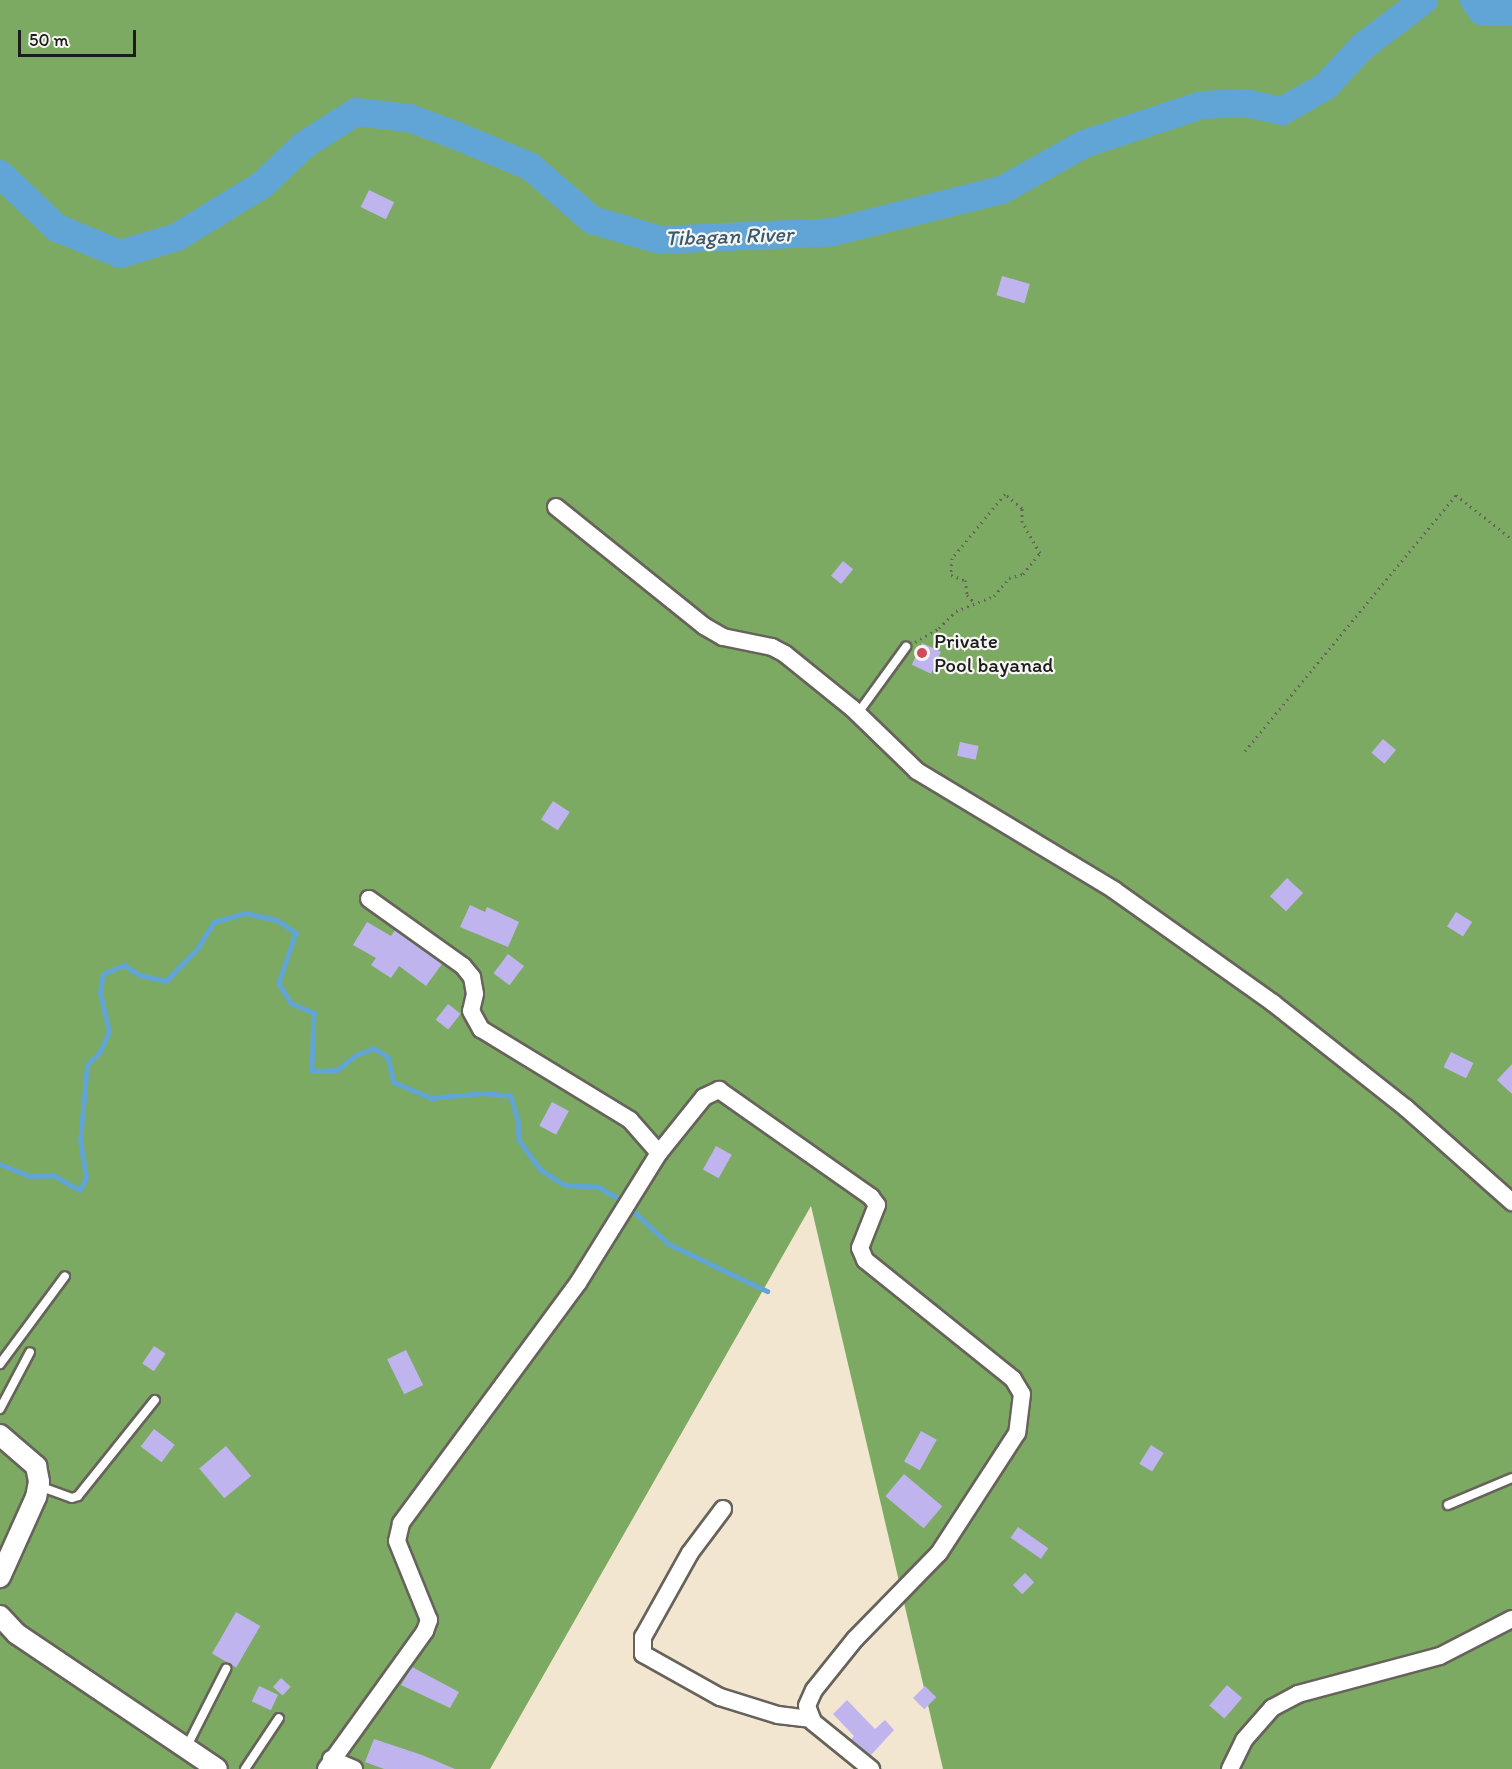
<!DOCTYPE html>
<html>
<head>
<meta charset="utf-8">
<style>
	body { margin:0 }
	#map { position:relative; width:1512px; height:1769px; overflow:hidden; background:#f2e6d0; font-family:Itim,sans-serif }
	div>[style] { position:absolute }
	.forest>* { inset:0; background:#7daa62 }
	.stream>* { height:4.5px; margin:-2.25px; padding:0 2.25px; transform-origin:2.25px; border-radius:2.25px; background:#61a5d6 }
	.river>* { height:28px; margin:-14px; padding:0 14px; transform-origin:14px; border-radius:14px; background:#61a5d6 }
	.building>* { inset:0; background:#c0b4ee; transform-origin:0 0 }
	.path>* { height:3px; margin-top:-1.5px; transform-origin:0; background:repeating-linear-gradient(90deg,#67635b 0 1.5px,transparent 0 6px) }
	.roads { filter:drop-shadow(2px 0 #67635b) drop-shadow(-2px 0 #67635b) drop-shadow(0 2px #67635b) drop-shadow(0 -2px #67635b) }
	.service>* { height:8px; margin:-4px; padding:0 4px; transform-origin:4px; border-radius:4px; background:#fff }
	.minor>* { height:16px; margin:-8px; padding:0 8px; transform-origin:8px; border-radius:8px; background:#fff }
	.tertiary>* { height:20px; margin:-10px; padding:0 10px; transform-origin:10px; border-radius:10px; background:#fff }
	.dots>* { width:16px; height:16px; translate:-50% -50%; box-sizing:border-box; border:3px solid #f6f6f2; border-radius:50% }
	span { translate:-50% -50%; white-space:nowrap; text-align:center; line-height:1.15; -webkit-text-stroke:4.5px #f6f6f2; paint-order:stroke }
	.poi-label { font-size:21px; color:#1c1c1c }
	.left { translate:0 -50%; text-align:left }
	.water-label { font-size:22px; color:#3b5a70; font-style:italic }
	.scale { position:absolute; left:18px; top:30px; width:118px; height:27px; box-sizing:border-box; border:3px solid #1c1c1c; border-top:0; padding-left:8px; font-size:18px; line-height:21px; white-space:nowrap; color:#1c1c1c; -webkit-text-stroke:4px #f6f6f2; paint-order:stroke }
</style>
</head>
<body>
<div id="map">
	<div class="forest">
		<i style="clip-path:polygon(0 0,1512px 0,1512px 1769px,943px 1769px,811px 1206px,490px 1769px,0 1769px)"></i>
	</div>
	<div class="stream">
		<i style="left:0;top:1164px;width:31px;rotate:22deg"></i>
		<i style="left:29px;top:1176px;width:24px;rotate:-2deg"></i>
		<i style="left:53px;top:1175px;width:31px;rotate:29deg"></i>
		<i style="left:80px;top:1190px;width:13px;rotate:-63deg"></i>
		<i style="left:86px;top:1178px;width:36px;rotate:-99deg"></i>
		<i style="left:80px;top:1142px;width:77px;rotate:-84.8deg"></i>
		<i style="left:87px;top:1065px;width:18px;rotate:-45deg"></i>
		<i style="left:100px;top:1052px;width:22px;rotate:-66deg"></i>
		<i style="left:109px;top:1032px;width:40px;rotate:-103deg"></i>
		<i style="left:100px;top:993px;width:19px;rotate:-81deg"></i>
		<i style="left:103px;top:974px;width:23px;rotate:-23deg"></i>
		<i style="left:124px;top:965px;width:19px;rotate:32deg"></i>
		<i style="left:140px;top:975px;width:27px;rotate:13deg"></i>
		<i style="left:166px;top:981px;width:45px;rotate:-45.9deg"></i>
		<i style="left:197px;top:949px;width:32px;rotate:-58deg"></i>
		<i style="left:214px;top:922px;width:32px;rotate:-16deg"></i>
		<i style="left:245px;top:913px;width:33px;rotate:12deg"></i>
		<i style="left:277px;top:920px;width:23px;rotate:34deg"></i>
		<i style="left:296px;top:933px;width:53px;rotate:108.8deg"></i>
		<i style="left:279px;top:983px;width:23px;rotate:59deg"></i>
		<i style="left:291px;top:1003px;width:25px;rotate:23deg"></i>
		<i style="left:314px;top:1013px;width:58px;rotate:92deg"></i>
		<i style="left:312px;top:1071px;width:25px;rotate:-2deg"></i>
		<i style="left:337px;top:1070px;width:24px;rotate:-38deg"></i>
		<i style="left:356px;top:1055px;width:19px;rotate:-21deg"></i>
		<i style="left:374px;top:1048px;width:17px;rotate:33deg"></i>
		<i style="left:388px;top:1057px;width:26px;rotate:77deg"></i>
		<i style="left:394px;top:1082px;width:40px;rotate:23.4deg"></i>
		<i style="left:431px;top:1098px;width:53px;rotate:-5.4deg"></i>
		<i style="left:484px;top:1093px;width:27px;rotate:6deg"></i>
		<i style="left:511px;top:1096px;width:25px;rotate:74deg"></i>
		<i style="left:518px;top:1120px;width:20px;rotate:87deg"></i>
		<i style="left:519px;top:1140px;width:37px;rotate:54deg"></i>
		<i style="left:541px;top:1170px;width:28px;rotate:32deg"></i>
		<i style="left:565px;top:1185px;width:34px;rotate:3deg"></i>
		<i style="left:599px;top:1187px;width:29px;rotate:31deg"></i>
		<i style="left:630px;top:1208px;width:53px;rotate:42.7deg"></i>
		<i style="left:669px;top:1244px;width:109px;rotate:25.6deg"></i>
	</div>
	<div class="river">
		<i style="left:1474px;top:0;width:14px;rotate:54deg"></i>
		<i style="left:1482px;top:11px;width:30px"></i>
		<i style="left:0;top:174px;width:79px;rotate:43.5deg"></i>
		<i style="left:57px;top:228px;width:68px;rotate:22.4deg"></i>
		<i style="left:120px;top:254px;width:59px;rotate:-16.6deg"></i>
		<i style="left:177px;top:237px;width:100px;rotate:-31.5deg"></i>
		<i style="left:262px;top:185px;width:58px;rotate:-43.6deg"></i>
		<i style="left:304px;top:145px;width:62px;rotate:-32.4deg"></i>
		<i style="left:356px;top:112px;width:53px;rotate:6.5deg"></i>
		<i style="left:409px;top:118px;width:49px;rotate:20.3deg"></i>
		<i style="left:455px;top:135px;width:82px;rotate:22.8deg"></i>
		<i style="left:531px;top:167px;width:81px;rotate:41deg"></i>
		<i style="left:592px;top:220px;width:71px;rotate:16.4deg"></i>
		<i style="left:660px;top:240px;width:173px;rotate:-2.6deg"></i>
		<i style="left:833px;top:232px;width:174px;rotate:-14deg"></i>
		<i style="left:1002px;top:190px;width:94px;rotate:-29.3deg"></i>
		<i style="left:1084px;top:144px;width:124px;rotate:-18.3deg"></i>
		<i style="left:1202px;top:105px;width:43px;rotate:-2.7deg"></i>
		<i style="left:1245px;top:103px;width:38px;rotate:12deg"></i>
		<i style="left:1282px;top:111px;width:51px;rotate:-29.6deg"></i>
		<i style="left:1326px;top:86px;width:53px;rotate:-47.3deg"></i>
		<i style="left:1362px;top:47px;width:78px;rotate:-37.2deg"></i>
	</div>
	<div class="building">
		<i style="left:369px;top:190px;width:28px;height:19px;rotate:26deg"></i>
		<i style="left:1002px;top:276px;width:29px;height:20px;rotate:16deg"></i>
		<i style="left:843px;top:561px;width:13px;height:19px;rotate:39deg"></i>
		<i style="left:922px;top:643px;width:21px;height:24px;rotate:25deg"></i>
		<i style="left:1383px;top:739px;width:17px;height:18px;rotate:40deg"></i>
		<i style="left:960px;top:742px;width:19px;height:14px;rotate:12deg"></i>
		<i style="left:553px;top:801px;width:20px;height:22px;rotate:33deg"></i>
		<i style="left:1287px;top:878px;width:22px;height:25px;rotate:43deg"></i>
		<i style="clip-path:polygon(470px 905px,485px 912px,487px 907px,519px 922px,508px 947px,460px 927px)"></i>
		<i style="left:1456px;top:912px;width:19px;height:17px;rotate:32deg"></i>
		<i style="clip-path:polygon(367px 922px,391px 936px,395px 930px,442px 964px,426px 986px,399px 966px,391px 978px,371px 965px,376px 958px,353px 945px)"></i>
		<i style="left:508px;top:954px;width:20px;height:24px;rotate:37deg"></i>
		<i style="left:448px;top:1004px;width:16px;height:20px;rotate:38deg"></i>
		<i style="left:1451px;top:1052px;width:25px;height:17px;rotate:26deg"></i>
		<i style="clip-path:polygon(1512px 1064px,1512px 1094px,1497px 1080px)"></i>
		<i style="left:552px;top:1102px;width:19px;height:27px;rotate:28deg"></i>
		<i style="left:716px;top:1146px;width:18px;height:27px;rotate:29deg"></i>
		<i style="left:154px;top:1346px;width:14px;height:21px;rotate:34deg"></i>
		<i style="left:406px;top:1350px;width:39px;height:21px;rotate:64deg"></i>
		<i style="left:154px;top:1429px;width:26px;height:22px;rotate:37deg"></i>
		<i style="left:921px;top:1431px;width:18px;height:35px;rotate:29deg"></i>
		<i style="left:1151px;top:1445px;width:15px;height:22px;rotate:32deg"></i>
		<i style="left:226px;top:1446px;width:39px;height:35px;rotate:50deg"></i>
		<i style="left:904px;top:1474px;width:50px;height:29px;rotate:40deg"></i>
		<i style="left:1018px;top:1527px;width:37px;height:13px;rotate:35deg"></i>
		<i style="left:1025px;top:1573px;width:13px;height:17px;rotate:45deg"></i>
		<i style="left:236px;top:1612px;width:28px;height:48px;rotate:30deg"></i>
		<i style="clip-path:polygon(412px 1667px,459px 1692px,450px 1708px,401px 1685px)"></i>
		<i style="left:281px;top:1678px;width:13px;height:12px;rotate:42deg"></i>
		<i style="left:1227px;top:1685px;width:20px;height:27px;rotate:41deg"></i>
		<i style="left:259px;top:1686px;width:21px;height:17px;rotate:25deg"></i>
		<i style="left:925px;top:1686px;width:16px;height:17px;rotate:45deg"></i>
		<i style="clip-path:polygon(847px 1700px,875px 1729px,885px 1720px,894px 1730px,871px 1755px,851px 1740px,854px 1736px,833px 1714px)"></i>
		<i style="clip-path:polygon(374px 1739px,422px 1755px,455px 1769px,384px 1769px,365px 1762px)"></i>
	</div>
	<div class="path">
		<i style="left:915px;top:642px;width:28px;rotate:-30deg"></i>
		<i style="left:939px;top:628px;width:24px;rotate:-45deg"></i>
		<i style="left:956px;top:611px;width:41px;rotate:-21.5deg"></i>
		<i style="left:994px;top:596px;width:23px;rotate:-50deg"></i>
		<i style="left:1009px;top:578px;width:15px;rotate:-16deg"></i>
		<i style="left:1023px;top:574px;width:27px;rotate:-51deg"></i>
		<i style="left:1040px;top:553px;width:36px;rotate:-120deg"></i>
		<i style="left:1022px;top:522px;width:14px;rotate:-90deg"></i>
		<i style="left:1022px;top:508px;width:22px;rotate:-141deg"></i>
		<i style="left:1005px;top:494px;width:83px;rotate:129.6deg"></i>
		<i style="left:952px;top:558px;width:17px;rotate:93deg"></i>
		<i style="left:951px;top:575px;width:15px;rotate:20deg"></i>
		<i style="left:965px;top:580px;width:15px;rotate:82deg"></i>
		<i style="left:967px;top:595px;width:11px;rotate:45deg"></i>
		<i style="left:1245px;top:751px;width:332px;rotate:-50.5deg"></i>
		<i style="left:1456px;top:495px;width:71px;rotate:38.2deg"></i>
	</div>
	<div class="roads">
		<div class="service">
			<i style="left:858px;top:713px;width:82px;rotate:-54deg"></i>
			<i style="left:0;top:1364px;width:109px;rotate:-53.5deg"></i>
			<i style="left:0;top:1409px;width:64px;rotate:-62.2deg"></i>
			<i style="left:39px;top:1486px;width:35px;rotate:20deg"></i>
			<i style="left:72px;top:1498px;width:6px;rotate:-18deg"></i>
			<i style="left:78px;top:1496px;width:123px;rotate:-51.3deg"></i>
			<i style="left:1448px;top:1505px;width:69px;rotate:-22.9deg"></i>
			<i style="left:186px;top:1748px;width:89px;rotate:-63.1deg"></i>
			<i style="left:245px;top:1769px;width:61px;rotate:-56.3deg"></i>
		</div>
		<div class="minor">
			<i style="left:556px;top:507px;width:190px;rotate:38.8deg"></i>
			<i style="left:704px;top:626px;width:22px;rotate:30deg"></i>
			<i style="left:723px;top:637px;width:50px;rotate:11.5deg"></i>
			<i style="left:772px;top:647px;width:15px;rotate:28deg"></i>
			<i style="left:785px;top:654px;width:86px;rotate:38.9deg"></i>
			<i style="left:852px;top:708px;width:91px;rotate:44.1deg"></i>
			<i style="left:917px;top:771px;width:230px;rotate:31.1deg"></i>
			<i style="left:1114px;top:890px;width:195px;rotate:35.4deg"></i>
			<i style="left:1273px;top:1003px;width:169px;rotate:38.3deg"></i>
			<i style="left:1406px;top:1108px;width:142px;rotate:41.6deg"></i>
			<i style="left:369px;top:899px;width:115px;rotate:35.5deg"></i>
			<i style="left:463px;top:966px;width:14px;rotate:51deg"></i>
			<i style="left:472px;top:977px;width:17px;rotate:80deg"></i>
			<i style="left:475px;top:994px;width:17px;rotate:103deg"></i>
			<i style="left:471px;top:1011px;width:21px;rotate:61deg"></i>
			<i style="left:481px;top:1029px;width:175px;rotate:31.4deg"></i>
			<i style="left:630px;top:1120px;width:44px;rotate:48.7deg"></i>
			<i style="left:723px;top:1509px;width:55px;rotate:126.9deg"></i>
			<i style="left:690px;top:1553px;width:96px;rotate:119.2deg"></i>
			<i style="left:643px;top:1637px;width:17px;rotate:90deg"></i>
			<i style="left:643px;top:1654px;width:88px;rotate:29.2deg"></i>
			<i style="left:720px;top:1697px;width:61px;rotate:17.2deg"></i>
			<i style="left:778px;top:1715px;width:34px;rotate:7deg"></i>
			<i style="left:331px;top:1759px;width:25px;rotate:23deg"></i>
			<i style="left:326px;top:1769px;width:170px;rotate:-54.3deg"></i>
			<i style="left:425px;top:1631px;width:12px;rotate:-70deg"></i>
			<i style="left:429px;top:1620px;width:85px;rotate:-112.1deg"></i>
			<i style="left:397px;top:1541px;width:18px;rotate:-77deg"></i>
			<i style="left:401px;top:1523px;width:298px;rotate:-53.6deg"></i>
			<i style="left:578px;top:1283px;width:153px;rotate:-58.1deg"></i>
			<i style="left:659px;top:1153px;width:72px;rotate:-51.2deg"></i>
			<i style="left:704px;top:1097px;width:17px;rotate:-25deg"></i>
			<i style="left:719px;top:1090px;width:186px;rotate:35.1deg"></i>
			<i style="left:871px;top:1197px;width:10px;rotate:53deg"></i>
			<i style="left:877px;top:1205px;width:46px;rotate:111.6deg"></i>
			<i style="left:860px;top:1248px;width:13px;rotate:67deg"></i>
			<i style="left:865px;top:1260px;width:190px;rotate:38.8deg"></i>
			<i style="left:1013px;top:1379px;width:17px;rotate:59deg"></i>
			<i style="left:1022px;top:1394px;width:39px;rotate:97deg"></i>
			<i style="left:1017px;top:1433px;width:143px;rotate:123deg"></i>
			<i style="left:939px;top:1553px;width:120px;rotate:134.3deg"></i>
			<i style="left:855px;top:1639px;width:65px;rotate:128.8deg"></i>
			<i style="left:814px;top:1690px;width:17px;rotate:114deg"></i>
			<i style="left:807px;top:1706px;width:17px;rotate:69deg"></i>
			<i style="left:813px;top:1722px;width:75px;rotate:39deg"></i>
			<i style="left:1230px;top:1769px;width:32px;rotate:-64deg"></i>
			<i style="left:1244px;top:1740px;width:43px;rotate:-48.8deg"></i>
			<i style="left:1272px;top:1708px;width:30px;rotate:-28deg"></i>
			<i style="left:1298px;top:1694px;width:147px;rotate:-15deg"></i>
			<i style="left:1440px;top:1656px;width:81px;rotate:-27.2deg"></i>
		</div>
		<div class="tertiary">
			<i style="left:0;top:1435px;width:48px;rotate:40.7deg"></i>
			<i style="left:36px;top:1466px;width:16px;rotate:79deg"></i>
			<i style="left:39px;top:1482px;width:15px;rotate:101deg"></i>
			<i style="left:36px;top:1497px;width:88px;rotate:114.2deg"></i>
			<i style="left:0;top:1616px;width:25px;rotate:47deg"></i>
			<i style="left:17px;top:1634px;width:241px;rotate:34deg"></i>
		</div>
	</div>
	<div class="dots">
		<i style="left:922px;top:653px;background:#d1495b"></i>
	</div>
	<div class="poi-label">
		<span class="left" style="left:934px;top:653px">Private<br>Pool bayanad</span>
	</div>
	<div class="water-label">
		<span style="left:729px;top:236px;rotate:-2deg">Tibagan River</span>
	</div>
	<div class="scale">50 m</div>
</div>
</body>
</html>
